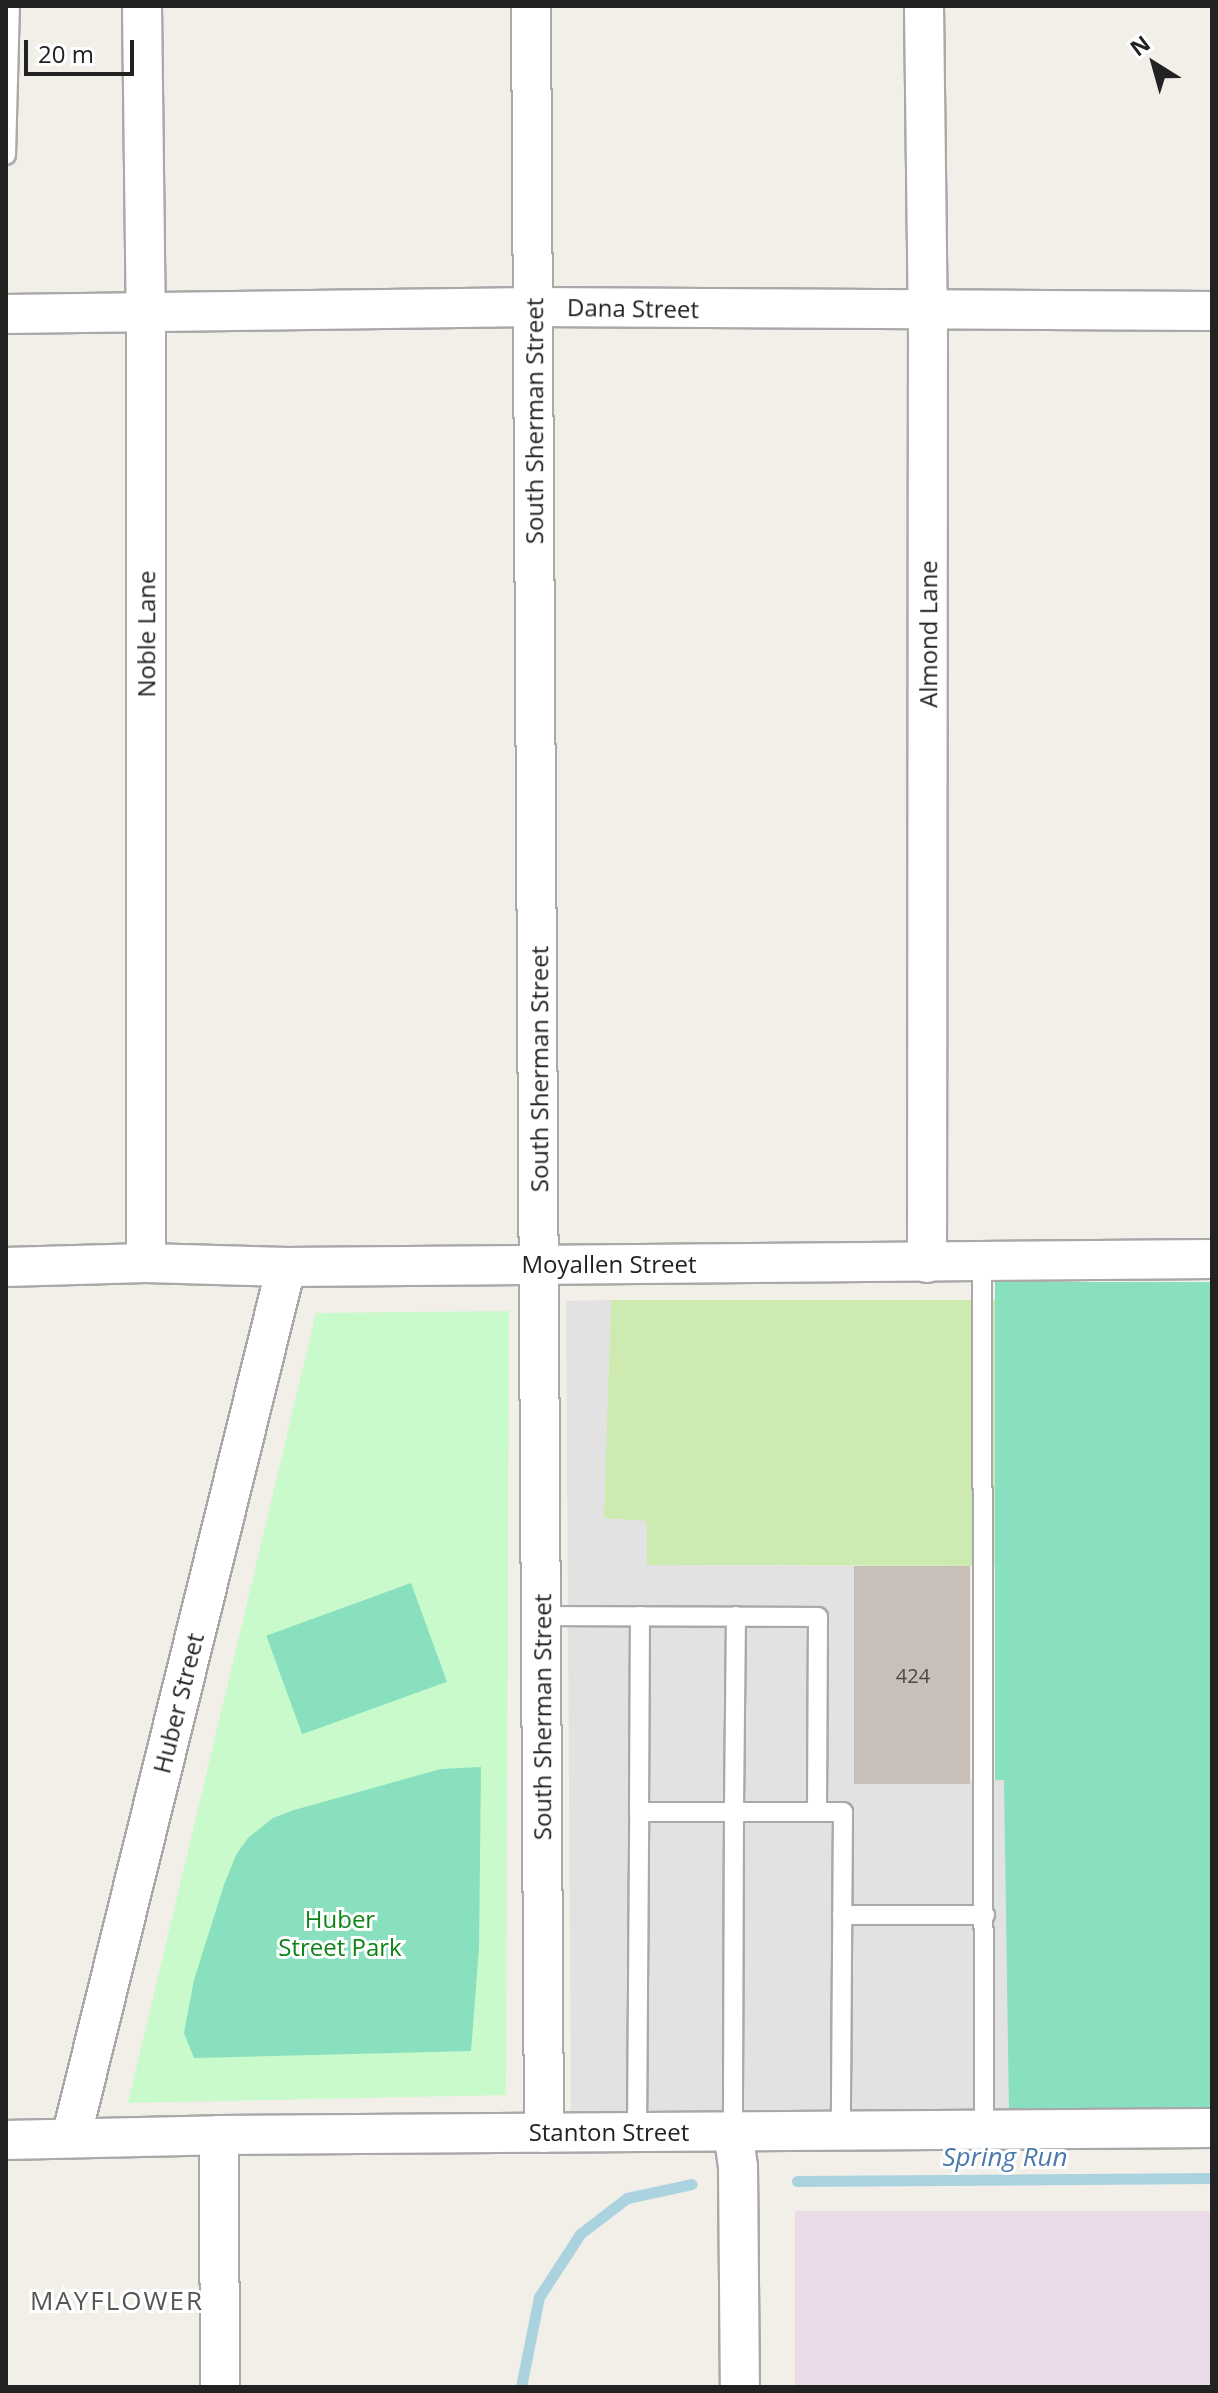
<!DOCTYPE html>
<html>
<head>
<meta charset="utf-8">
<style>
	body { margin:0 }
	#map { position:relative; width:1218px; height:2393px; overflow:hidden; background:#f2efe9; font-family:"Open Sans",sans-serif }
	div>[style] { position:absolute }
	.industrial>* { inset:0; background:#ebdbe8; transform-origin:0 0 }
	.grass>* { inset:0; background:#cdebb0 }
	.park>* { inset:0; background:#c8facc }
	.pitch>* { inset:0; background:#88e0be; transform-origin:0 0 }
	.parking>* { inset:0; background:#e2e2e2 }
	.stream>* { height:11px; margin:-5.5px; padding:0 5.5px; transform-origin:5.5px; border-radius:5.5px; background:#aad3df }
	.building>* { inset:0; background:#c7bfb8; transform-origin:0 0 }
	.roads { filter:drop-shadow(2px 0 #a9a9a9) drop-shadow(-2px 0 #a9a9a9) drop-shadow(0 2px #a9a9a9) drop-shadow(0 -2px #a9a9a9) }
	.lane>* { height:18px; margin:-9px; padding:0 9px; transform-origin:9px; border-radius:9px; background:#fff }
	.street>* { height:38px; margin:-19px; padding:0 19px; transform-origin:19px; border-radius:19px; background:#fff }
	span { translate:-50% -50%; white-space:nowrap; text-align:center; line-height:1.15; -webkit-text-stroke:6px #fff; paint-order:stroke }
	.number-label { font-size:20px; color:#4b4948 }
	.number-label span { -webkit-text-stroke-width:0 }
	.street-label { font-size:24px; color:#222 }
	.park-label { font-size:24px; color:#0c8416 }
	.water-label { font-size:26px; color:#4a7aab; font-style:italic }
	.neighbourhood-label { font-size:26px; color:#555; letter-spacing:2px }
	.frame { position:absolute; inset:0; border:8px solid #222; pointer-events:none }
	.north { position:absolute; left:1114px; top:24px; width:80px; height:80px; -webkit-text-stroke:6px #fff; paint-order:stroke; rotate:323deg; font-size:22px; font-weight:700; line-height:32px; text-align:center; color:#222 }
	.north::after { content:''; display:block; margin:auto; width:28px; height:36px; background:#222; clip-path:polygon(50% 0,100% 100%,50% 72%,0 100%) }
	.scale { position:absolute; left:24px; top:40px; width:110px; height:36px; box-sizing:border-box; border:4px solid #222; border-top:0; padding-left:10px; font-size:24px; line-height:28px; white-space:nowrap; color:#222; -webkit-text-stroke:6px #fff; paint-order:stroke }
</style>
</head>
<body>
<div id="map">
	<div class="industrial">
		<i style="left:1212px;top:2211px;width:176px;height:417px;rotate:90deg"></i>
	</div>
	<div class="grass">
		<i style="clip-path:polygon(611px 1300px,995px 1300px,1000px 1566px,647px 1565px,603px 1519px)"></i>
	</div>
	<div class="park">
		<i style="clip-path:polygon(509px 1311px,506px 2095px,128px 2103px,316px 1313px)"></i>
	</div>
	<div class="pitch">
		<i style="left:1212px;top:1282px;width:827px;height:217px;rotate:90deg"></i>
		<i style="left:411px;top:1583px;width:105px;height:154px;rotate:70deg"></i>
		<i style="clip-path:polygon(481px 1767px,479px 1948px,471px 2051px,194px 2058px,184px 2033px,194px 1980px,224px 1885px,236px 1855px,248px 1838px,273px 1818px,294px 1810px,441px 1769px)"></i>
	</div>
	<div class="parking">
		<i style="clip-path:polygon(611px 1300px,604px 1518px,647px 1521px,647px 1565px,854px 1566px,856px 1784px,1004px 1780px,1009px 2113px,571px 2117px,566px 1301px)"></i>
	</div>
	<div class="stream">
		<i style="left:797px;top:2181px;width:415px;rotate:-0.4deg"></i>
		<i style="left:521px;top:2387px;width:92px;rotate:-78.7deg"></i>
		<i style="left:539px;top:2297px;width:75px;rotate:-56.9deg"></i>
		<i style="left:580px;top:2234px;width:59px;rotate:-37.5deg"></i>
		<i style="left:627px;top:2198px;width:66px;rotate:-12.2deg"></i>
	</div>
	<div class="building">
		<i style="left:854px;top:1566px;width:116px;height:218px"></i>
	</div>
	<div class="roads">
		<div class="lane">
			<i style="left:6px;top:155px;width:149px;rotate:-88.5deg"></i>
			<i style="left:982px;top:1261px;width:870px;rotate:89.87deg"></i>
			<i style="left:542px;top:1616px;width:276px;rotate:0.2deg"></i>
			<i style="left:818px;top:1617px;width:195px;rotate:90.3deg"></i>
			<i style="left:817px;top:1812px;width:26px"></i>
			<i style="left:843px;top:1812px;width:318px;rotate:90.4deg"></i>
			<i style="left:640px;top:1616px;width:196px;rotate:90.3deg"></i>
			<i style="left:639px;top:1812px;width:95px"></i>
			<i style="left:734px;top:1812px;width:319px;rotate:90.2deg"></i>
			<i style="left:736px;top:1616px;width:196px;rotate:90.6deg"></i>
			<i style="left:734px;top:1812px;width:83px"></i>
			<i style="left:842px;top:1915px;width:143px"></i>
			<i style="left:637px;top:2132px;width:320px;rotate:-89.6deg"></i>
		</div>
		<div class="street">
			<i style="left:142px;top:6px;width:307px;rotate:89.3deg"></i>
			<i style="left:146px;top:313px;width:950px;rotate:90deg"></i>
			<i style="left:531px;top:6px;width:2127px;rotate:89.65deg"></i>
			<i style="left:924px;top:6px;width:306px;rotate:89.3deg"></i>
			<i style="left:928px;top:312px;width:951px;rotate:90.06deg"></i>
			<i style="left:6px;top:314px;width:527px;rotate:-0.76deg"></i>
			<i style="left:533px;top:307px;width:679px;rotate:0.34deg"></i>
			<i style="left:6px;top:1267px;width:140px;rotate:-1.6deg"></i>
			<i style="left:146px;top:1263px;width:140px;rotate:1.6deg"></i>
			<i style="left:286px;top:1267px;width:926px;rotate:-0.49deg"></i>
			<i style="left:733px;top:2131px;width:36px;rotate:82deg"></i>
			<i style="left:738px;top:2167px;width:220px;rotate:89.5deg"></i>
			<i style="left:219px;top:2135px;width:252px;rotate:89.8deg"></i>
			<i style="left:71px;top:2138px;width:897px;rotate:-76.13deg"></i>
			<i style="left:6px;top:2140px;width:213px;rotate:-1.3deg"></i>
			<i style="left:219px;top:2135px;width:993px;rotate:-0.4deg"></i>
		</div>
	</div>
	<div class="number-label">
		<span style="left:913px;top:1675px">424</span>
	</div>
	<div class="street-label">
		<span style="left:633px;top:308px;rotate:1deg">Dana Street</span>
		<span style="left:534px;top:421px;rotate:-90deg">South Sherman Street</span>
		<span style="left:146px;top:634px;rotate:-90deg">Noble Lane</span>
		<span style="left:928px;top:634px;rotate:-90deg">Almond Lane</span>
		<span style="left:539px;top:1069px;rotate:-90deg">South Sherman Street</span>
		<span style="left:609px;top:1264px">Moyallen Street</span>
		<span style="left:178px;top:1703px;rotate:-76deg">Huber Street</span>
		<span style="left:542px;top:1717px;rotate:-90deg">South Sherman Street</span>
		<span style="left:609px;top:2132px">Stanton Street</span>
	</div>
	<div class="park-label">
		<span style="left:340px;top:1933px">Huber<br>Street Park</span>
	</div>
	<div class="water-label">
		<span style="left:1005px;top:2157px">Spring Run</span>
	</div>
	<div class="neighbourhood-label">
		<span style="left:117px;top:2301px">MAYFLOWER</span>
	</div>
	<div class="frame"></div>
	<div class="north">N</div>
	<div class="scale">20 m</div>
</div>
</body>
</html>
